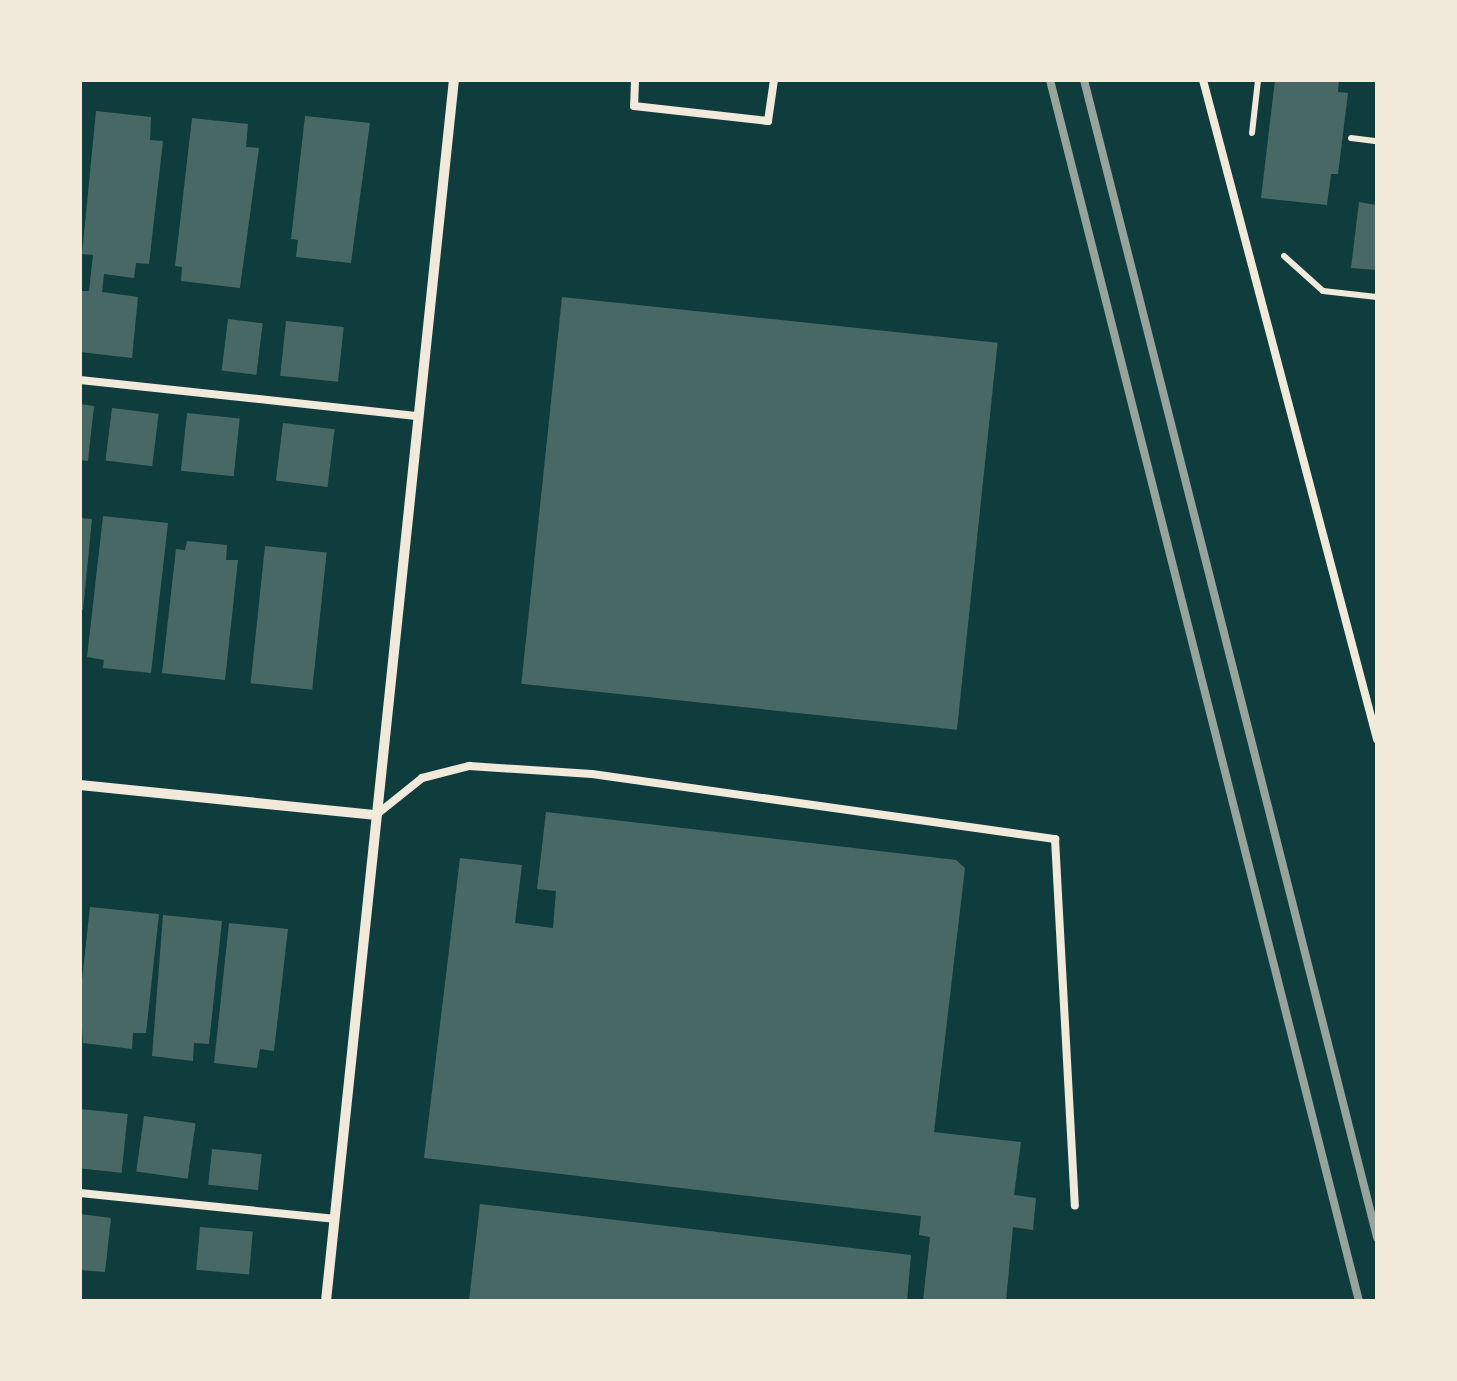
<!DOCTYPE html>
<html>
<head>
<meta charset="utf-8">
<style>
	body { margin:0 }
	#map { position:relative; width:1457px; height:1381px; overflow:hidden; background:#0f3d3e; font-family:Inter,sans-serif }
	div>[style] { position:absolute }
	.building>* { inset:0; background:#486865; transform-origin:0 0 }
	.path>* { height:6px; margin:-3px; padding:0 3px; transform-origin:3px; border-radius:3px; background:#f1e9da }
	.service>* { height:8px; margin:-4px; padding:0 4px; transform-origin:4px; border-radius:4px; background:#f1e9da }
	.minor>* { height:10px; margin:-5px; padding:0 5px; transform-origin:5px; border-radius:5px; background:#f1e9da }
	.rail>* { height:8px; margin:-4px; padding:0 4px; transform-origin:4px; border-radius:4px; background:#97a49c }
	span { translate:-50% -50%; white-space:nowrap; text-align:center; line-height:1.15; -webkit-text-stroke:8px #f1e9da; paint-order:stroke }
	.frame { position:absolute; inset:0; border:82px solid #f1e9da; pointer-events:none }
</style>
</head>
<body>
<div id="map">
	<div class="building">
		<i style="clip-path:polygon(1275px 80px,1339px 80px,1338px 92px,1348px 93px,1338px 174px,1331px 174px,1327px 205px,1261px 198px)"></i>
		<i style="clip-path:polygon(96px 111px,151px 117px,150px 140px,163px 141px,149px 264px,136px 263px,134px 278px,104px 274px,102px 292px,138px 297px,132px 358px,80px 352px,82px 291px,89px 291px,93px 255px,82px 254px)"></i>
		<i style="clip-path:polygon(305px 116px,370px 123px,351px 263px,296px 257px,298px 240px,291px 239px)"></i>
		<i style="clip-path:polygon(192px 118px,248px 124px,246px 147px,259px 148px,240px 288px,181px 281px,182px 267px,175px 266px)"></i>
		<i style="clip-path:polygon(1359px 202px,1377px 205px,1377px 270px,1351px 268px)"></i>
		<i style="left:562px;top:297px;width:438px;height:389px;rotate:6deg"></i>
		<i style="left:228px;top:319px;width:35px;height:52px;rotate:7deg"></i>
		<i style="left:286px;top:321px;width:58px;height:55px;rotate:6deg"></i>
		<i style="clip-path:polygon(80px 404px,94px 406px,88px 461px,80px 460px)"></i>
		<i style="left:112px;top:408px;width:47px;height:53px;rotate:7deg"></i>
		<i style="left:187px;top:413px;width:53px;height:58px;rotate:6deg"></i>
		<i style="left:283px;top:423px;width:52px;height:58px;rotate:7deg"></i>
		<i style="clip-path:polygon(103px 516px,168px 523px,151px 673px,103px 668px,104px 660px,87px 657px)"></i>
		<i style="clip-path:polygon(80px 518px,92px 519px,83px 610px,80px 609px)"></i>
		<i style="clip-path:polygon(187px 541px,227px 545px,226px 560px,238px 560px,225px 680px,162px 673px,176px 549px,185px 550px)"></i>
		<i style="left:265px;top:546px;width:62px;height:138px;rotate:6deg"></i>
		<i style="clip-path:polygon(546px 812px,956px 860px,965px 868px,934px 1132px,1021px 1142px,1014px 1195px,1036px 1198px,1033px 1230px,1013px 1227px,1006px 1301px,923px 1301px,930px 1237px,919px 1235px,921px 1216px,424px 1158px,460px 858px,522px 865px,515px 923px,553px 928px,556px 891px,537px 889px)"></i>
		<i style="clip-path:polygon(90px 907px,159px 914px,146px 1033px,133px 1033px,132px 1049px,83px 1043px,80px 998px)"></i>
		<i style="clip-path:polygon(163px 915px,222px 921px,209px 1044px,194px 1043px,193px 1061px,152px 1056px)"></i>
		<i style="clip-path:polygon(229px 923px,288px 929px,274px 1051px,260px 1049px,257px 1068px,214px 1063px)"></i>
		<i style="left:80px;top:1109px;width:48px;height:59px;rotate:6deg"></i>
		<i style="left:144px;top:1116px;width:52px;height:56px;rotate:8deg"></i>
		<i style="left:212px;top:1149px;width:50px;height:36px;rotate:6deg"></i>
		<i style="clip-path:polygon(480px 1204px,911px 1255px,907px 1301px,469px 1301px)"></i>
		<i style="clip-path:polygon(80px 1214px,111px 1218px,105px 1272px,80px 1270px)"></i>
		<i style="left:200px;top:1227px;width:53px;height:43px;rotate:5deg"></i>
	</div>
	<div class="path">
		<i style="left:1252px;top:133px;width:53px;rotate:-83.5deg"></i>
		<i style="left:1351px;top:138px;width:26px;rotate:7deg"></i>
		<i style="left:1284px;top:256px;width:52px;rotate:41.9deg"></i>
		<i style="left:1323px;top:291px;width:54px;rotate:6.3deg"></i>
	</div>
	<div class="service">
		<i style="left:635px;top:80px;width:26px;rotate:92deg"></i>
		<i style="left:634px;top:106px;width:135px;rotate:6.4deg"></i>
		<i style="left:768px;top:121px;width:41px;rotate:-81.7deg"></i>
		<i style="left:1203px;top:80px;width:682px;rotate:75.21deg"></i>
		<i style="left:80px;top:380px;width:338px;rotate:6.1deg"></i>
		<i style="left:376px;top:815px;width:59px;rotate:-38.8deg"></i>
		<i style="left:422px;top:778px;width:49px;rotate:-14.3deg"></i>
		<i style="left:469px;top:766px;width:123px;rotate:3.7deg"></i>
		<i style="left:592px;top:774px;width:468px;rotate:8deg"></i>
		<i style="left:1055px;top:839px;width:367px;rotate:86.9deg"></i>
		<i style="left:80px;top:1193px;width:255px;rotate:5.8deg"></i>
	</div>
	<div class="minor">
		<i style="left:80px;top:785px;width:298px;rotate:5.8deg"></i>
		<i style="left:326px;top:1301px;width:1228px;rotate:-84.02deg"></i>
	</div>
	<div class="rail">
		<i style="left:1050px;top:80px;width:1259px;rotate:75.8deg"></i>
		<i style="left:1084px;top:80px;width:1194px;rotate:75.79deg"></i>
	</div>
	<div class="frame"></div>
</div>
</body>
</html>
